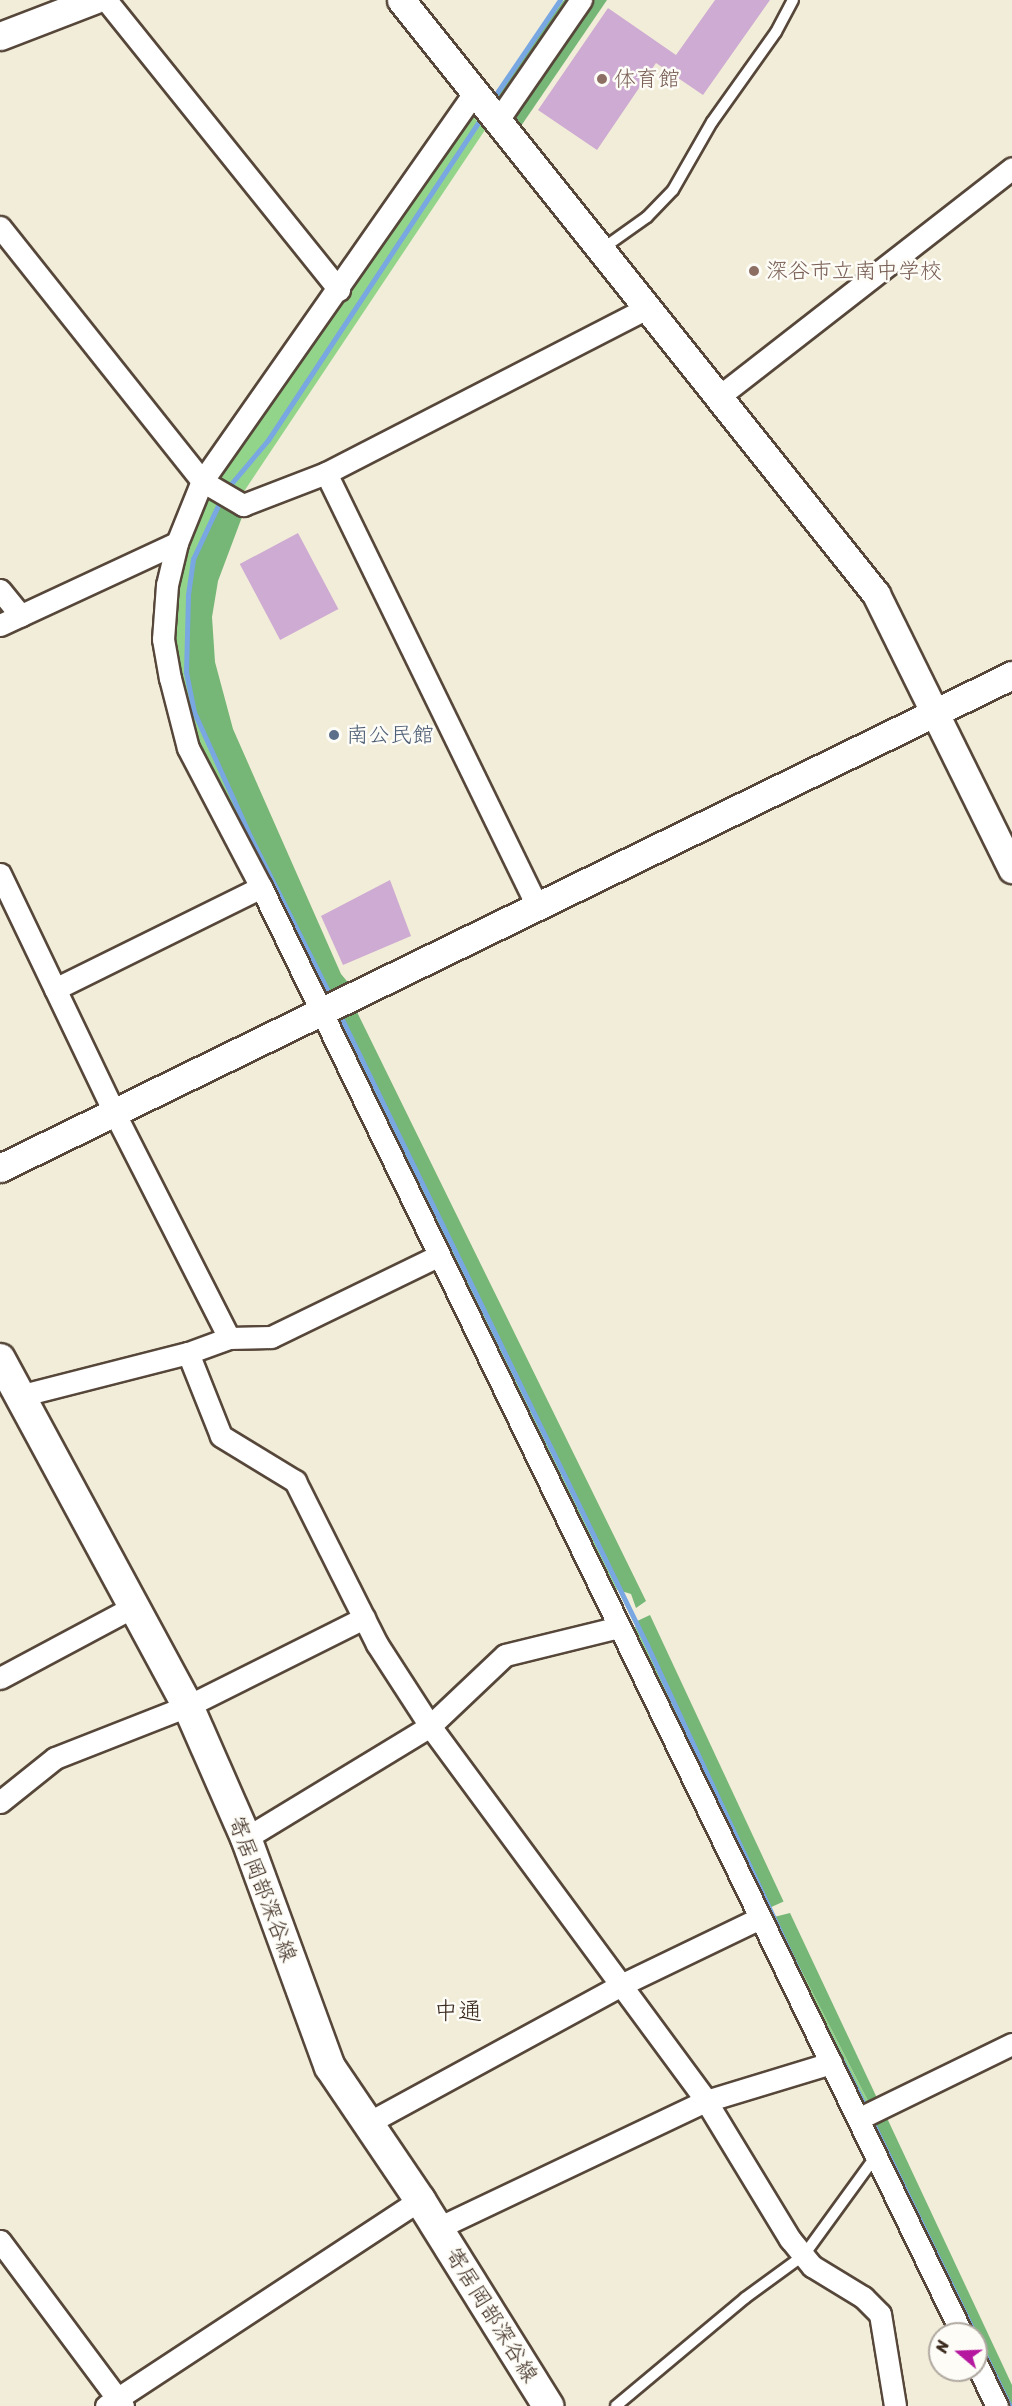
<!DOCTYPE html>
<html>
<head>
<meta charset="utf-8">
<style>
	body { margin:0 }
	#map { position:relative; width:1012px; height:2406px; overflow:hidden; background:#f2edd8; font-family:Sriracha,"Klee One",sans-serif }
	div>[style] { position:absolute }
	.green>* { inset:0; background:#93d48b }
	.forest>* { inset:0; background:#76b677; transform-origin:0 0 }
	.stream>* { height:5px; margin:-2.5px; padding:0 2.5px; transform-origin:2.5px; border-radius:2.5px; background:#78a7e2 }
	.building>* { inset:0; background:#ceabd2; transform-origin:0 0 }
	.roads { filter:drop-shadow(2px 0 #56473a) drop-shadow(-2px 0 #56473a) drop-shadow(0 2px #56473a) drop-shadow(0 -2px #56473a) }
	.service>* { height:10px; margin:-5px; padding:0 5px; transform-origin:5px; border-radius:5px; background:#fff }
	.minor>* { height:21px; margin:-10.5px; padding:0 10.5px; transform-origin:10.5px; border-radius:10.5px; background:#fff }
	.tertiary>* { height:27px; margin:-13.5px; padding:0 13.5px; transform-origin:13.5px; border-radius:13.5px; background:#fff }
	.secondary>* { height:30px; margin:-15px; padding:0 15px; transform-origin:15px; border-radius:15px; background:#fff }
	.dots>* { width:16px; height:16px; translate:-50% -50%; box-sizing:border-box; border:3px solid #fdfcf7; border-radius:50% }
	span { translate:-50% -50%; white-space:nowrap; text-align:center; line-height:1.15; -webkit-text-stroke:5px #fdfcf7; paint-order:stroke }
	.education-label { font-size:22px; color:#785e54 }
	.left { translate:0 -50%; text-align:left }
	.service-label { font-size:22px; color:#4e5e75 }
	.street-label { font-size:22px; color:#3b2a1e }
	.neighbourhood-label { font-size:24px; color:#3b2a1e }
	.north { position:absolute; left:928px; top:2322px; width:60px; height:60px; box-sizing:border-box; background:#fdfcf7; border:2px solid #afa8a0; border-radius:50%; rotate:289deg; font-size:16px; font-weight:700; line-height:24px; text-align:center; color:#3b2a1e }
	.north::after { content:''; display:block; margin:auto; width:21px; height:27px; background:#b5179e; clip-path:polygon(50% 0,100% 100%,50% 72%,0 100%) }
</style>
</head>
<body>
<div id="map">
	<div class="green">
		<i style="clip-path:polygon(470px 113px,485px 130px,239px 499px,225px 491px,193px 559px,185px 639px,186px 672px,194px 712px,251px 838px,330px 995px,319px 1001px,193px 746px,170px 639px,184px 544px,211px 489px)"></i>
		<i style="clip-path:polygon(341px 1016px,494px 1331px,618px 1590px,606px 1589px,332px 1023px)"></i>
		<i style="clip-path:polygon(637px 1626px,768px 1905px,762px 1908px,629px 1630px)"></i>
		<i style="clip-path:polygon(769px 1917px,774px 1917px,868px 2101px,857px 2101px)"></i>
	</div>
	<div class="forest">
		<i style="clip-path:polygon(564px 0,607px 0,521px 126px,495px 95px)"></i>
		<i style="clip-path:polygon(218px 506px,242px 517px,218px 581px,212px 617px,215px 662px,233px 729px,341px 974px,351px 986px,330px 995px,251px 838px,194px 712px,186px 672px,188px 596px,193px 559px)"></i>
		<i style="clip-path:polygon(357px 1012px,646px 1601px,636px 1608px,631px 1594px,618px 1590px,341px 1016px)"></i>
		<i style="left:650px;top:1615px;width:316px;height:17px;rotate:65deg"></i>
		<i style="clip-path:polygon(790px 1913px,877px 2098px,868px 2101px,774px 1917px)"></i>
		<i style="clip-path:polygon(887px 2118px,1012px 2385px,1012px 2406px,873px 2124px)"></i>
	</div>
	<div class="stream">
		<i style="left:492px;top:100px;width:121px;rotate:-55.8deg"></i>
		<i style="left:225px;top:491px;width:67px;rotate:-49.9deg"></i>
		<i style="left:268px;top:440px;width:390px;rotate:-56.5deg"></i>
		<i style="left:221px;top:499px;width:66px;rotate:115deg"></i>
		<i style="left:193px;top:559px;width:37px;rotate:98deg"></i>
		<i style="left:188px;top:596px;width:76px;rotate:91.5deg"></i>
		<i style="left:186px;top:672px;width:41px;rotate:78.7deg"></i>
		<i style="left:194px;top:712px;width:138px;rotate:65.7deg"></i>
		<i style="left:251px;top:838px;width:178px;rotate:63.3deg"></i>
		<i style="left:338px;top:1011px;width:705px;rotate:64.02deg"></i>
		<i style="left:647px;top:1645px;width:362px;rotate:65.1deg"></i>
		<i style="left:820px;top:2017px;width:104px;rotate:63.2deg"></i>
		<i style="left:871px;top:2119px;width:319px;rotate:64.2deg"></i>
	</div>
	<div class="building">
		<i style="clip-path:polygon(715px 0,770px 0,703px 95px,656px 63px,597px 150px,538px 110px,608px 8px,676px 55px)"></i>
		<i style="left:298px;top:533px;width:86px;height:66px;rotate:62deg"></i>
		<i style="clip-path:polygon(390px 880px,411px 936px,343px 965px,321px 916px)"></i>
	</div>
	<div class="roads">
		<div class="service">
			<i style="left:602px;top:249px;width:55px;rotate:-35.4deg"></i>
			<i style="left:647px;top:217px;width:37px;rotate:-46deg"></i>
			<i style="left:673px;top:190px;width:78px;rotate:-60.2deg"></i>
			<i style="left:712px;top:122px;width:110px;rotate:-54.6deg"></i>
			<i style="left:776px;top:32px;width:36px;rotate:-62deg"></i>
			<i style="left:616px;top:2406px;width:168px;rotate:-39.9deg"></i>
			<i style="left:745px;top:2298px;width:73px;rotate:-36.1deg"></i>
			<i style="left:804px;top:2255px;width:122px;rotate:-54deg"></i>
		</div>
		<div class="minor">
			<i style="left:106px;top:0;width:372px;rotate:51.2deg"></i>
			<i style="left:474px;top:93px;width:474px;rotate:125deg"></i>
			<i style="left:202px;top:481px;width:67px;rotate:112deg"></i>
			<i style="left:177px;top:543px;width:43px;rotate:103.4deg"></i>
			<i style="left:167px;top:585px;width:54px;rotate:94.2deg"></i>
			<i style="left:163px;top:639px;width:40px;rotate:80deg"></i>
			<i style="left:170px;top:678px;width:72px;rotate:75.6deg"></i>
			<i style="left:188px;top:748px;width:157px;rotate:62.3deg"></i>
			<i style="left:261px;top:887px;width:1608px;rotate:64.15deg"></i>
			<i style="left:496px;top:123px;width:150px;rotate:-55.4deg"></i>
			<i style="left:0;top:227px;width:325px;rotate:51.5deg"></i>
			<i style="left:202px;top:481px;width:48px;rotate:30.3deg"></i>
			<i style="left:243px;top:505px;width:89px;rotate:-21.1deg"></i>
			<i style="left:326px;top:473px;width:361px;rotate:-27.2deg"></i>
			<i style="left:717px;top:398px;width:374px;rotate:-37.9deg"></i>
			<i style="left:326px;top:473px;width:483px;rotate:64deg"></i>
			<i style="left:0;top:590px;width:33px;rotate:51deg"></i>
			<i style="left:0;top:625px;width:195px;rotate:-24.9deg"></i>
			<i style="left:0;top:874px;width:266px;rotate:64.4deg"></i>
			<i style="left:115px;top:1114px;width:251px;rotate:63deg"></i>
			<i style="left:55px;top:989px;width:230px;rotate:-26.3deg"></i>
			<i style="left:188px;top:1353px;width:89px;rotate:68.3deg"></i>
			<i style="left:221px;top:1436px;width:87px;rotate:31.3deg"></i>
			<i style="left:295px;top:1481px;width:182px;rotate:63.3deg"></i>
			<i style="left:377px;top:1644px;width:98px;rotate:57.1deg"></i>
			<i style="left:430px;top:1726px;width:466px;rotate:53.6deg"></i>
			<i style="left:706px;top:2101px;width:162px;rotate:58.7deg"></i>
			<i style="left:790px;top:2239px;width:35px;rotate:51deg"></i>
			<i style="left:812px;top:2266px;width:60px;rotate:31.3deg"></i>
			<i style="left:863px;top:2297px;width:24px;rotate:45deg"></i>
			<i style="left:880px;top:2314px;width:93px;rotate:80.7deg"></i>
			<i style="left:23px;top:1395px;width:170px;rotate:-14.3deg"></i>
			<i style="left:188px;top:1353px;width:44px;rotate:-20.1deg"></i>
			<i style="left:229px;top:1338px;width:42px;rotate:-1.4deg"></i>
			<i style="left:271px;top:1337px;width:186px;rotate:-25.9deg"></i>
			<i style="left:0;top:1678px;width:153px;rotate:-28.1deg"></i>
			<i style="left:0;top:1802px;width:70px;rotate:-38.7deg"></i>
			<i style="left:55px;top:1758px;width:143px;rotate:-21.4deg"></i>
			<i style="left:188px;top:1706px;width:197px;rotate:-26.6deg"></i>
			<i style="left:246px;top:1838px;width:215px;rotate:-31.3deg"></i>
			<i style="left:430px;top:1726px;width:103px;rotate:-43.4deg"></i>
			<i style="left:505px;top:1655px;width:117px;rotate:-13.8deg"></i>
			<i style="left:860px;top:2118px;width:169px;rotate:-26deg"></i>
			<i style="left:368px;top:2123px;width:290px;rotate:-28.6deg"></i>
			<i style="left:623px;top:1984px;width:152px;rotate:-25.7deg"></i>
			<i style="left:438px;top:2228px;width:297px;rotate:-25.4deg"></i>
			<i style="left:706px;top:2101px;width:131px;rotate:-16.9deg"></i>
			<i style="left:0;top:2241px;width:206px;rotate:53.3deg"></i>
			<i style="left:976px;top:2363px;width:48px;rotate:64deg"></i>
			<i style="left:106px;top:2406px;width:376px;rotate:-33.3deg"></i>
		</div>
		<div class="tertiary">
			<i style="left:401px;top:0;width:761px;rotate:51.35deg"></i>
			<i style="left:876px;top:594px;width:307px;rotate:63.7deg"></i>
			<i style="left:0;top:36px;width:101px;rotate:-21deg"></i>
			<i style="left:0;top:1168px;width:1126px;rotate:-25.97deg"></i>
		</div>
		<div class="secondary">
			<i style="left:0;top:1359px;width:395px;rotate:61.6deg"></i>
			<i style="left:188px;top:1706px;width:144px;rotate:66.3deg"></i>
			<i style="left:246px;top:1838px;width:244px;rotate:69.9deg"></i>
			<i style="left:330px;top:2067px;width:161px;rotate:55.9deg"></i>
			<i style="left:420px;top:2200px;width:243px;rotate:58.1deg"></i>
		</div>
	</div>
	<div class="dots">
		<i style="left:602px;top:79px;background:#8d6e63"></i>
		<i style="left:754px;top:271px;background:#8d6e63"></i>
		<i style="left:334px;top:735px;background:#5c6f8a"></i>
	</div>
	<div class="education-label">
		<span class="left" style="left:614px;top:79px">体育館</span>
		<span class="left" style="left:766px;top:271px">深谷市立南中学校</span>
	</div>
	<div class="service-label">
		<span class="left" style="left:346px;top:735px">南公民館</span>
	</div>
	<div class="street-label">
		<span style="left:263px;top:1889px;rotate:69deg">寄居岡部深谷線</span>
		<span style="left:492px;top:2315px;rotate:58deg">寄居岡部深谷線</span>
	</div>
	<div class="neighbourhood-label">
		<span style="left:458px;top:2012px">中通</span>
	</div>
	<div class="north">N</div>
</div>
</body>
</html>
